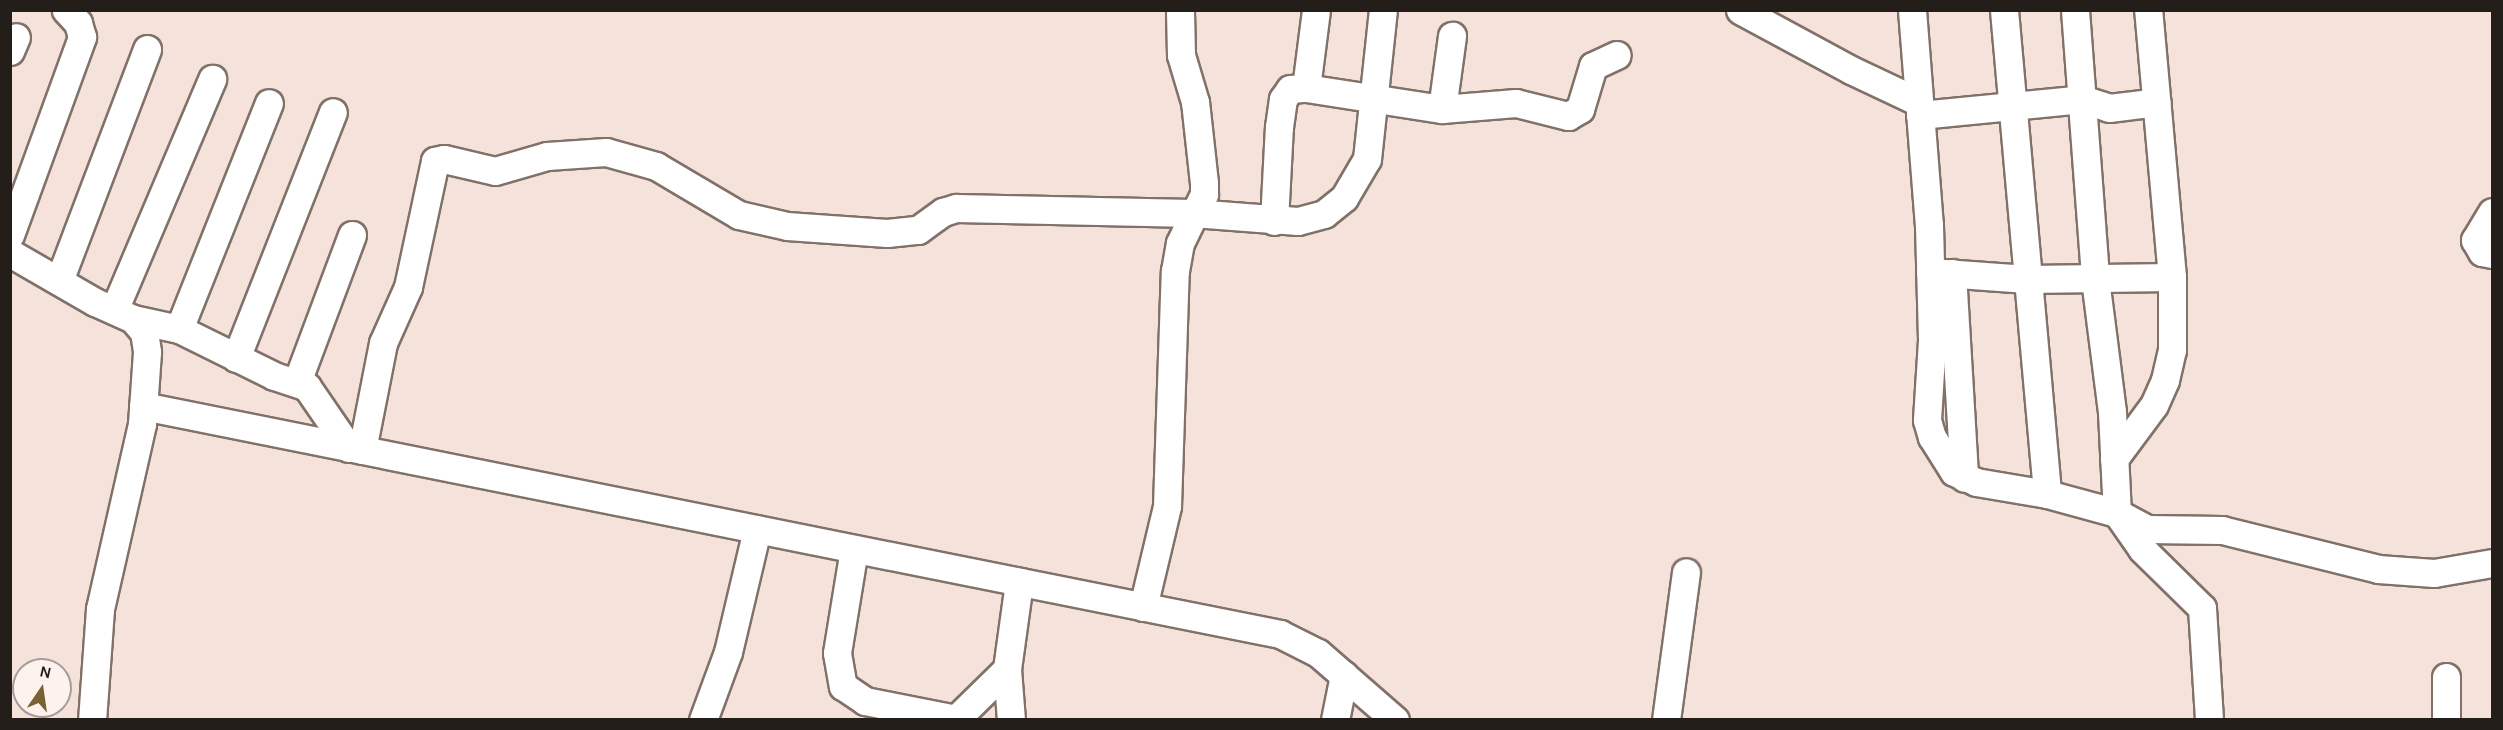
<!DOCTYPE html>
<html>
<head>
<meta charset="utf-8">
<style>
	body { margin:0 }
	#map { position:relative; width:2503px; height:730px; overflow:hidden; background:#f5e3db; font-family:Karla,sans-serif }
	div>[style] { position:absolute }
	.roads { filter:drop-shadow(2px 0 #807169) drop-shadow(-2px 0 #807169) drop-shadow(0 2px #807169) drop-shadow(0 -2px #807169) }
	.minor>* { height:27px; margin:-13.5px; padding:0 13.5px; transform-origin:13.5px; border-radius:13.5px; background:#fff }
	span { translate:-50% -50%; white-space:nowrap; text-align:center; line-height:1.15; -webkit-text-stroke:4.5px #fdf2ed; paint-order:stroke }
	.frame { position:absolute; inset:0; border:12px solid #241e1b; pointer-events:none }
	.north { position:absolute; left:12px; top:658px; width:60px; height:60px; box-sizing:border-box; background:#fdf2ed; border:2px solid #a69d99; border-radius:50%; rotate:13deg; font-size:16px; font-weight:700; line-height:24px; text-align:center; color:#241e1b }
	.north::after { content:''; display:block; margin:auto; width:21px; height:27px; background:#796232; clip-path:polygon(50% 0,100% 100%,50% 72%,0 100%) }
</style>
</head>
<body>
<div id="map">
	<div class="roads">
		<div class="minor">
			<i style="left:1740px;top:10px;width:126px;rotate:28.4deg"></i>
			<i style="left:1851px;top:70px;width:75px;rotate:25.2deg"></i>
			<i style="left:1912px;top:10px;width:216px;rotate:85.5deg"></i>
			<i style="left:1929px;top:225px;width:115px;rotate:88.5deg"></i>
			<i style="left:1932px;top:340px;width:80px;rotate:93.6deg"></i>
			<i style="left:1927px;top:420px;width:18px;rotate:74deg"></i>
			<i style="left:1932px;top:437px;width:41px;rotate:57.8deg"></i>
			<i style="left:1954px;top:472px;width:24px;rotate:24deg"></i>
			<i style="left:1976px;top:482px;width:72px;rotate:9.6deg"></i>
			<i style="left:2047px;top:494px;width:73px;rotate:15.2deg"></i>
			<i style="left:2117px;top:513px;width:34px;rotate:28deg"></i>
			<i style="left:2147px;top:529px;width:75px;rotate:0.8deg"></i>
			<i style="left:2222px;top:530px;width:161px;rotate:14deg"></i>
			<i style="left:2378px;top:569px;width:56px;rotate:4.1deg"></i>
			<i style="left:2434px;top:573px;width:59px;rotate:-9.8deg"></i>
			<i style="left:2004px;top:10px;width:486px;rotate:84.9deg"></i>
			<i style="left:2075px;top:10px;width:270px;rotate:85.7deg"></i>
			<i style="left:2095px;top:279px;width:134px;rotate:82.7deg"></i>
			<i style="left:2112px;top:412px;width:101px;rotate:87.2deg"></i>
			<i style="left:2117px;top:513px;width:44px;rotate:55.2deg"></i>
			<i style="left:2142px;top:549px;width:84px;rotate:44.5deg"></i>
			<i style="left:2202px;top:608px;width:112px;rotate:86.4deg"></i>
			<i style="left:10px;top:51px;width:15px;rotate:-67deg"></i>
			<i style="left:1306px;top:88px;width:79px;rotate:-82.7deg"></i>
			<i style="left:1442px;top:109px;width:74px;rotate:-82.2deg"></i>
			<i style="left:1920px;top:115px;width:163px;rotate:-5.6deg"></i>
			<i style="left:2082px;top:99px;width:28px;rotate:18deg"></i>
			<i style="left:2109px;top:108px;width:48px;rotate:-7.1deg"></i>
			<i style="left:2492px;top:212px;width:33px;rotate:121deg"></i>
			<i style="left:2475px;top:240px;width:14px;rotate:60deg"></i>
			<i style="left:2482px;top:252px;width:10px;rotate:11deg"></i>
			<i style="left:1274px;top:221px;width:94px;rotate:-87deg"></i>
			<i style="left:1279px;top:127px;width:28px;rotate:-82deg"></i>
			<i style="left:1283px;top:99px;width:12px;rotate:-55deg"></i>
			<i style="left:1290px;top:89px;width:16px;rotate:-4deg"></i>
			<i style="left:1306px;top:88px;width:138px;rotate:8.8deg"></i>
			<i style="left:1442px;top:109px;width:74px;rotate:-4.6deg"></i>
			<i style="left:1516px;top:103px;width:54px;rotate:14deg"></i>
			<i style="left:1568px;top:116px;width:14px;rotate:-30deg"></i>
			<i style="left:1580px;top:109px;width:45px;rotate:-73.2deg"></i>
			<i style="left:1593px;top:66px;width:26px;rotate:-25deg"></i>
			<i style="left:10px;top:235px;width:211px;rotate:-70deg"></i>
			<i style="left:82px;top:37px;width:15px;rotate:-106deg"></i>
			<i style="left:78px;top:23px;width:18px;rotate:-133deg"></i>
			<i style="left:10px;top:253px;width:98px;rotate:30deg"></i>
			<i style="left:95px;top:302px;width:42px;rotate:24.1deg"></i>
			<i style="left:133px;top:319px;width:17px;rotate:50deg"></i>
			<i style="left:144px;top:332px;width:20px;rotate:81deg"></i>
			<i style="left:147px;top:352px;width:72px;rotate:94deg"></i>
			<i style="left:142px;top:424px;width:190px;rotate:102.8deg"></i>
			<i style="left:100px;top:609px;width:111px;rotate:94.1deg"></i>
			<i style="left:1930px;top:272px;width:97px;rotate:4.1deg"></i>
			<i style="left:2027px;top:279px;width:145px;rotate:-0.8deg"></i>
			<i style="left:1952px;top:273px;width:205px;rotate:86.6deg"></i>
			<i style="left:59px;top:281px;width:248px;rotate:-69.2deg"></i>
			<i style="left:115px;top:308px;width:249px;rotate:-67deg"></i>
			<i style="left:133px;top:319px;width:47px;rotate:12.3deg"></i>
			<i style="left:179px;top:329px;width:106px;rotate:26.3deg"></i>
			<i style="left:274px;top:376px;width:35px;rotate:18deg"></i>
			<i style="left:307px;top:387px;width:74px;rotate:55.5deg"></i>
			<i style="left:179px;top:329px;width:243px;rotate:-68.3deg"></i>
			<i style="left:236px;top:358px;width:264px;rotate:-68.5deg"></i>
			<i style="left:297px;top:382px;width:157px;rotate:-69.5deg"></i>
			<i style="left:143px;top:406px;width:1160px;rotate:11.34deg"></i>
			<i style="left:1280px;top:634px;width:42px;rotate:26.6deg"></i>
			<i style="left:1318px;top:653px;width:102px;rotate:41deg"></i>
			<i style="left:362px;top:450px;width:109px;rotate:-78.9deg"></i>
			<i style="left:383px;top:343px;width:61px;rotate:-65.9deg"></i>
			<i style="left:408px;top:287px;width:129px;rotate:-77.9deg"></i>
			<i style="left:435px;top:161px;width:9px;rotate:-13deg"></i>
			<i style="left:444px;top:159px;width:52px;rotate:13.2deg"></i>
			<i style="left:495px;top:171px;width:54px;rotate:-16.1deg"></i>
			<i style="left:547px;top:156px;width:59px;rotate:-3.9deg"></i>
			<i style="left:606px;top:152px;width:52px;rotate:15.6deg"></i>
			<i style="left:656px;top:166px;width:96px;rotate:30.6deg"></i>
			<i style="left:739px;top:215px;width:49px;rotate:12.9deg"></i>
			<i style="left:787px;top:226px;width:100px;rotate:4deg"></i>
			<i style="left:887px;top:233px;width:31px;rotate:-6deg"></i>
			<i style="left:918px;top:230px;width:31px;rotate:-36deg"></i>
			<i style="left:943px;top:212px;width:14px;rotate:-17deg"></i>
			<i style="left:956px;top:208px;width:237px;rotate:1.2deg"></i>
			<i style="left:1193px;top:213px;width:105px;rotate:4.4deg"></i>
			<i style="left:1298px;top:221px;width:27px;rotate:-15deg"></i>
			<i style="left:1324px;top:214px;width:26px;rotate:-39deg"></i>
			<i style="left:1344px;top:198px;width:45px;rotate:-59.5deg"></i>
			<i style="left:1367px;top:159px;width:150px;rotate:-83.9deg"></i>
			<i style="left:2114px;top:459px;width:67px;rotate:-53.5deg"></i>
			<i style="left:2154px;top:405px;width:27px;rotate:-66deg"></i>
			<i style="left:2165px;top:380px;width:31px;rotate:-77deg"></i>
			<i style="left:2172px;top:350px;width:73px;rotate:-90deg"></i>
			<i style="left:2172px;top:277px;width:268px;rotate:-95.1deg"></i>
			<i style="left:854px;top:549px;width:105px;rotate:99.3deg"></i>
			<i style="left:837px;top:653px;width:34px;rotate:80deg"></i>
			<i style="left:843px;top:686px;width:27px;rotate:34deg"></i>
			<i style="left:865px;top:701px;width:93px;rotate:11.2deg"></i>
			<i style="left:1143px;top:607px;width:104px;rotate:-76.6deg"></i>
			<i style="left:1167px;top:506px;width:235px;rotate:-88.1deg"></i>
			<i style="left:1175px;top:271px;width:28px;rotate:-80deg"></i>
			<i style="left:1180px;top:243px;width:55px;rotate:-63.9deg"></i>
			<i style="left:1204px;top:194px;width:11px;rotate:-90deg"></i>
			<i style="left:1204px;top:183px;width:81px;rotate:-96.3deg"></i>
			<i style="left:1195px;top:102px;width:49px;rotate:-106.6deg"></i>
			<i style="left:1181px;top:55px;width:45px;rotate:-91.3deg"></i>
			<i style="left:2446px;top:677px;width:43px;rotate:90deg"></i>
			<i style="left:703px;top:720px;width:72px;rotate:-69.8deg"></i>
			<i style="left:728px;top:652px;width:126px;rotate:-76.7deg"></i>
			<i style="left:955px;top:720px;width:73px;rotate:-44.4deg"></i>
			<i style="left:1011px;top:720px;width:51px;rotate:-94.5deg"></i>
			<i style="left:1007px;top:669px;width:88px;rotate:-82.1deg"></i>
			<i style="left:1335px;top:720px;width:46px;rotate:-78.7deg"></i>
			<i style="left:1666px;top:720px;width:149px;rotate:-82.3deg"></i>
		</div>
	</div>
	<div class="frame"></div>
	<div class="north">N</div>
</div>
</body>
</html>
